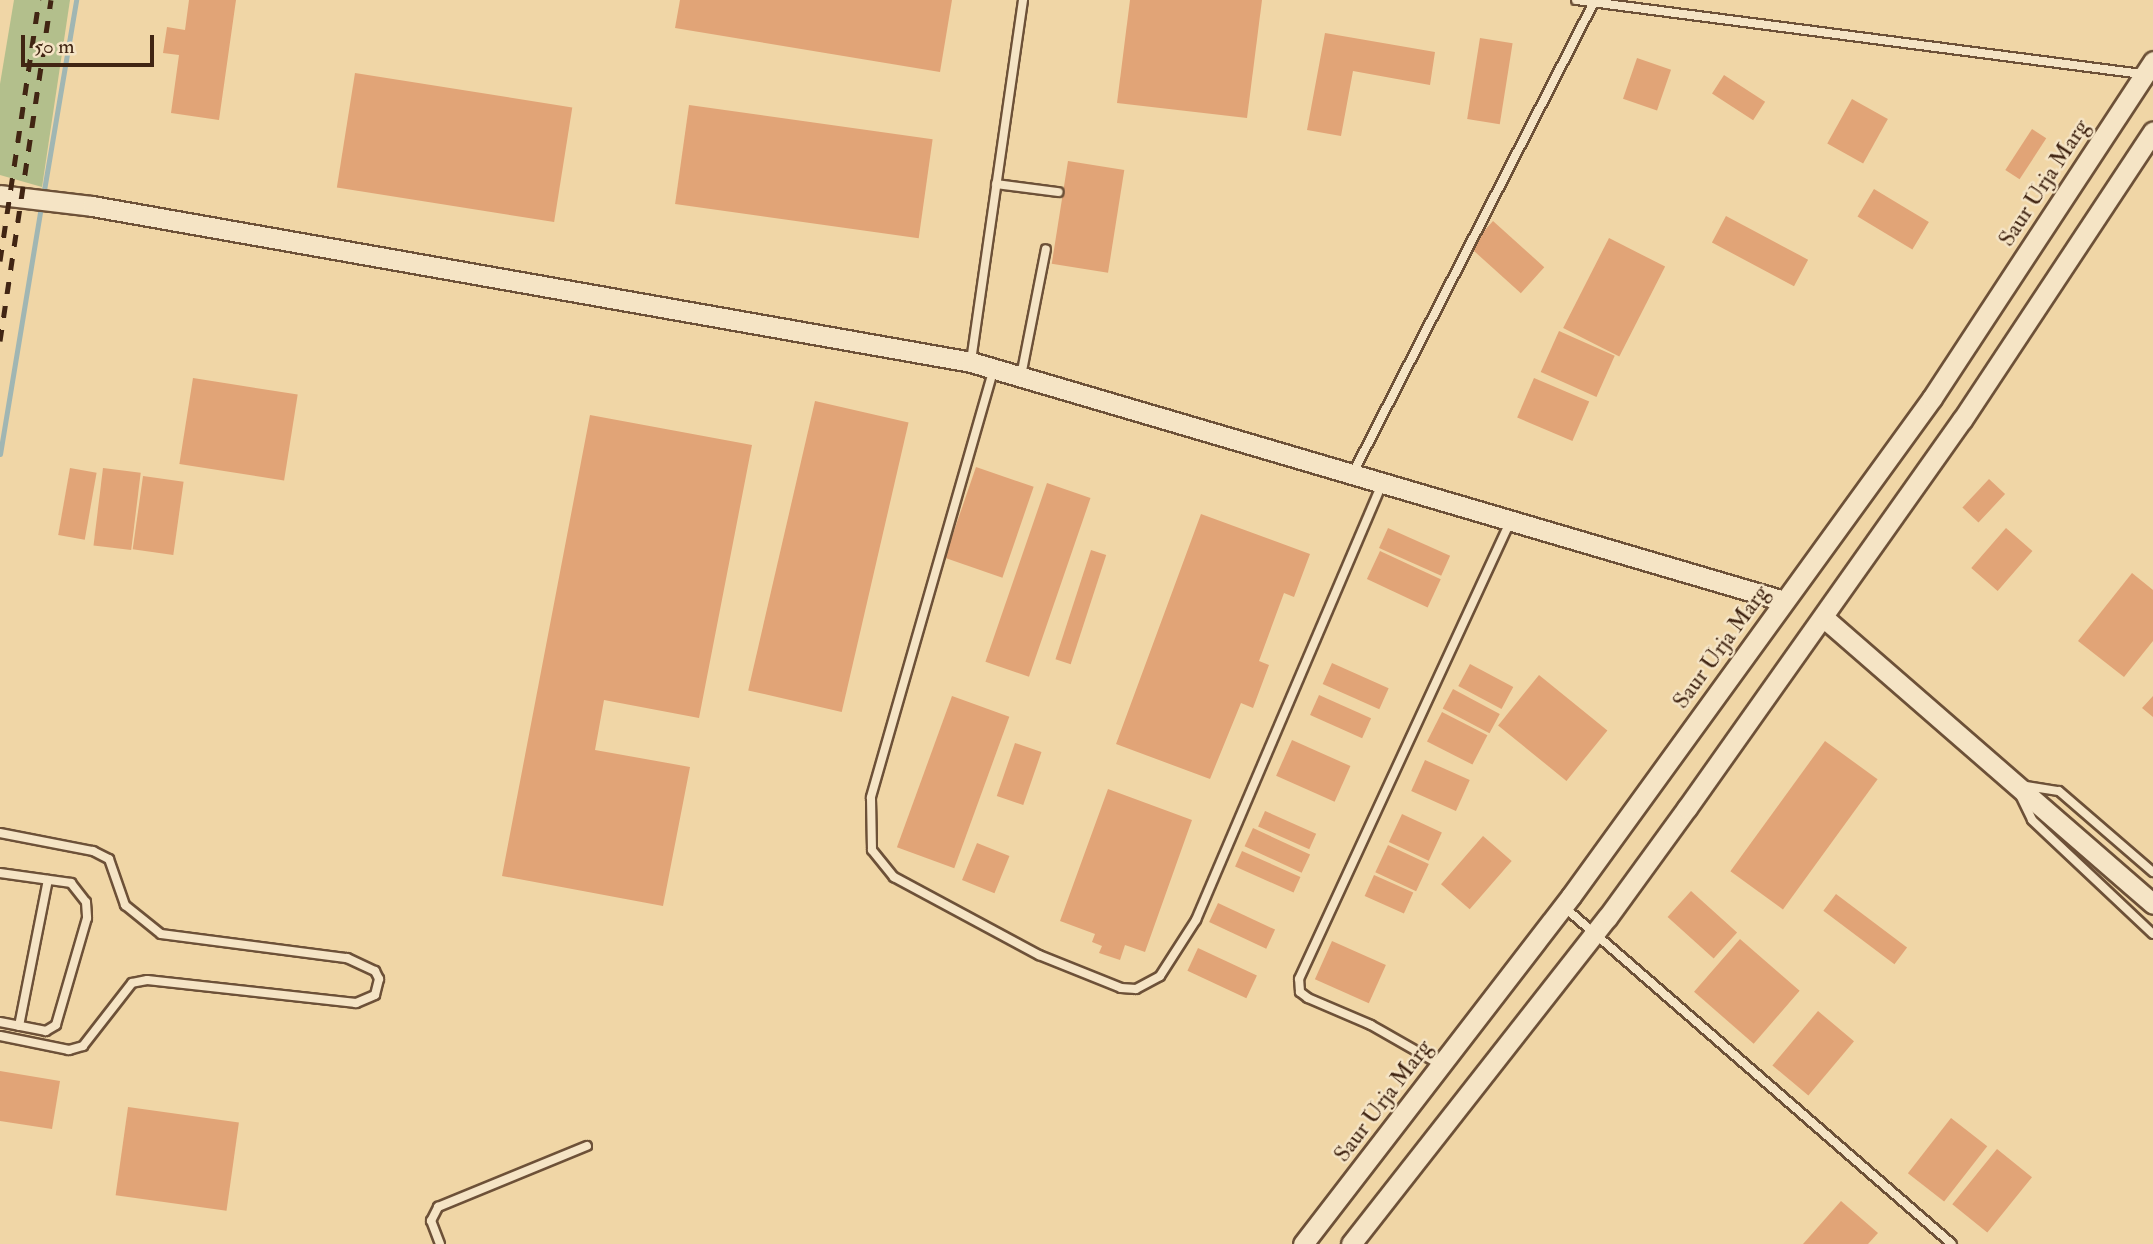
<!DOCTYPE html>
<html>
<head>
<meta charset="utf-8">
<style>
	body { margin:0 }
	#map { position:relative; width:2153px; height:1244px; overflow:hidden; background:#f0d6a6; font-family:"IM FELL Double Pica",serif }
	div>[style] { position:absolute }
	.green>* { inset:0; background:#b3bf8c }
	.stream>* { height:5px; margin:-2.5px; padding:0 2.5px; transform-origin:2.5px; border-radius:2.5px; background:#a0b6b3 }
	.building>* { inset:0; background:#e1a477; transform-origin:0 0 }
	.roads { filter:drop-shadow(2px 0 #6d5138) drop-shadow(-2px 0 #6d5138) drop-shadow(0 2px #6d5138) drop-shadow(0 -2px #6d5138) }
	.service>* { height:8px; margin:-4px; padding:0 4px; transform-origin:4px; border-radius:4px; background:#f5e4c5 }
	.tertiary>* { height:19px; margin:-9.5px; padding:0 9.5px; transform-origin:9.5px; border-radius:9.5px; background:#f5e4c5 }
	.rail>* { height:5px; margin-top:-2.5px; transform-origin:0; background:repeating-linear-gradient(90deg,#412513 0 12px,transparent 0 24px) }
	span { translate:-50% -50%; white-space:nowrap; text-align:center; line-height:1.15; -webkit-text-stroke:5px #f5e4c5; paint-order:stroke }
	.street-label { font-size:23px; color:#412513 }
	.scale { position:absolute; left:21px; top:35px; width:133px; height:32px; box-sizing:border-box; border:4px solid #412513; border-top:0; padding-left:9px; font-size:21px; line-height:24px; white-space:nowrap; color:#412513; -webkit-text-stroke:5px #f5e4c5; paint-order:stroke }
</style>
</head>
<body>
<div id="map">
	<div class="green">
		<i style="clip-path:polygon(14px 0,70px 0,42px 187px,0 175px,0 84px)"></i>
	</div>
	<div class="stream">
		<i style="left:43px;top:196px;width:199px;rotate:-80.4deg"></i>
		<i style="left:0;top:454px;width:252px;rotate:-80.6deg"></i>
	</div>
	<div class="building">
		<i style="clip-path:polygon(189px 0,236px 0,219px 120px,171px 113px,179px 55px,163px 53px,167px 27px,185px 30px)"></i>
		<i style="clip-path:polygon(680px 0,952px 0,940px 72px,675px 28px)"></i>
		<i style="clip-path:polygon(1130px 0,1262px 0,1247px 118px,1117px 103px)"></i>
		<i style="clip-path:polygon(1325px 33px,1435px 52px,1430px 85px,1353px 71px,1341px 136px,1307px 130px)"></i>
		<i style="left:1480px;top:38px;width:33px;height:82px;rotate:9deg"></i>
		<i style="left:1637px;top:58px;width:36px;height:43px;rotate:19deg"></i>
		<i style="left:355px;top:73px;width:220px;height:116px;rotate:9deg"></i>
		<i style="left:1724px;top:75px;width:49px;height:22px;rotate:33deg"></i>
		<i style="left:1852px;top:99px;width:41px;height:51px;rotate:29deg"></i>
		<i style="left:689px;top:105px;width:246px;height:100px;rotate:8deg"></i>
		<i style="left:2032px;top:129px;width:17px;height:49px;rotate:33deg"></i>
		<i style="left:1068px;top:161px;width:57px;height:104px;rotate:9deg"></i>
		<i style="left:1874px;top:189px;width:64px;height:32px;rotate:31deg"></i>
		<i style="left:1726px;top:216px;width:93px;height:30px;rotate:28deg"></i>
		<i style="left:1493px;top:221px;width:69px;height:35px;rotate:42deg"></i>
		<i style="left:1609px;top:238px;width:63px;height:101px;rotate:27deg"></i>
		<i style="left:1559px;top:331px;width:61px;height:45px;rotate:24deg"></i>
		<i style="left:193px;top:378px;width:106px;height:87px;rotate:9deg"></i>
		<i style="left:1534px;top:378px;width:60px;height:43px;rotate:23deg"></i>
		<i style="left:815px;top:401px;width:96px;height:297px;rotate:13deg"></i>
		<i style="clip-path:polygon(590px 415px,752px 445px,699px 718px,604px 700px,595px 750px,690px 767px,663px 906px,502px 876px)"></i>
		<i style="left:976px;top:467px;width:61px;height:96px;rotate:19deg"></i>
		<i style="left:70px;top:468px;width:27px;height:68px;rotate:10deg"></i>
		<i style="left:103px;top:468px;width:38px;height:78px;rotate:7deg"></i>
		<i style="left:143px;top:476px;width:41px;height:74px;rotate:8deg"></i>
		<i style="left:1989px;top:479px;width:22px;height:39px;rotate:43deg"></i>
		<i style="left:1047px;top:483px;width:46px;height:189px;rotate:19deg"></i>
		<i style="clip-path:polygon(1201px 514px,1310px 554px,1294px 597px,1284px 593px,1259px 661px,1269px 665px,1253px 708px,1241px 703px,1210px 779px,1116px 744px)"></i>
		<i style="left:1388px;top:528px;width:68px;height:22px;rotate:24deg"></i>
		<i style="left:2006px;top:528px;width:35px;height:53px;rotate:41deg"></i>
		<i style="left:1091px;top:550px;width:16px;height:115px;rotate:18deg"></i>
		<i style="left:1380px;top:551px;width:67px;height:31px;rotate:25deg"></i>
		<i style="clip-path:polygon(2132px 573px,2153px 590px,2153px 641px,2124px 677px,2078px 641px)"></i>
		<i style="left:1332px;top:663px;width:62px;height:23px;rotate:24deg"></i>
		<i style="left:1470px;top:664px;width:49px;height:25px;rotate:28deg"></i>
		<i style="left:1539px;top:675px;width:88px;height:65px;rotate:39deg"></i>
		<i style="left:1453px;top:689px;width:53px;height:22px;rotate:28deg"></i>
		<i style="left:1319px;top:695px;width:57px;height:22px;rotate:24deg"></i>
		<i style="left:952px;top:696px;width:61px;height:161px;rotate:20deg"></i>
		<i style="clip-path:polygon(2153px 696px,2153px 717px,2142px 708px)"></i>
		<i style="left:1442px;top:712px;width:51px;height:33px;rotate:27deg"></i>
		<i style="left:1292px;top:740px;width:64px;height:39px;rotate:24deg"></i>
		<i style="left:1825px;top:741px;width:65px;height:161px;rotate:36deg"></i>
		<i style="left:1015px;top:743px;width:28px;height:56px;rotate:19deg"></i>
		<i style="left:1425px;top:760px;width:49px;height:34px;rotate:24deg"></i>
		<i style="clip-path:polygon(1108px 789px,1192px 820px,1145px 952px,1125px 945px,1120px 960px,1099px 953px,1102px 946px,1092px 942px,1095px 934px,1060px 921px)"></i>
		<i style="left:1265px;top:811px;width:56px;height:17px;rotate:24deg"></i>
		<i style="left:1402px;top:814px;width:44px;height:31px;rotate:25deg"></i>
		<i style="left:1253px;top:828px;width:63px;height:20px;rotate:25deg"></i>
		<i style="left:1483px;top:836px;width:38px;height:64px;rotate:41deg"></i>
		<i style="left:977px;top:843px;width:35px;height:40px;rotate:22deg"></i>
		<i style="left:1388px;top:845px;width:45px;height:30px;rotate:25deg"></i>
		<i style="left:1242px;top:851px;width:64px;height:17px;rotate:24deg"></i>
		<i style="left:1374px;top:875px;width:43px;height:23px;rotate:24deg"></i>
		<i style="left:1691px;top:891px;width:62px;height:35px;rotate:42deg"></i>
		<i style="left:1836px;top:894px;width:89px;height:21px;rotate:37deg"></i>
		<i style="left:1218px;top:903px;width:63px;height:21px;rotate:25deg"></i>
		<i style="left:1740px;top:939px;width:79px;height:70px;rotate:41deg"></i>
		<i style="left:1332px;top:941px;width:59px;height:42px;rotate:24deg"></i>
		<i style="left:1198px;top:948px;width:65px;height:25px;rotate:25deg"></i>
		<i style="left:1818px;top:1011px;width:47px;height:71px;rotate:40deg"></i>
		<i style="clip-path:polygon(0 1071px,60px 1081px,52px 1129px,0 1121px)"></i>
		<i style="left:128px;top:1107px;width:112px;height:89px;rotate:8deg"></i>
		<i style="left:1951px;top:1118px;width:46px;height:70px;rotate:38deg"></i>
		<i style="left:1997px;top:1149px;width:45px;height:71px;rotate:39deg"></i>
		<i style="clip-path:polygon(1841px 1201px,1878px 1233px,1868px 1244px,1803px 1244px)"></i>
	</div>
	<div class="roads">
		<div class="service">
			<i style="left:1576px;top:0;width:571px;rotate:7.45deg"></i>
			<i style="left:996px;top:184px;width:63px;rotate:7.4deg"></i>
			<i style="left:971px;top:361px;width:365px;rotate:-81.8deg"></i>
			<i style="left:994px;top:368px;width:447px;rotate:106deg"></i>
			<i style="left:871px;top:798px;width:52px;rotate:88.9deg"></i>
			<i style="left:872px;top:850px;width:35px;rotate:51deg"></i>
			<i style="left:894px;top:877px;width:165px;rotate:28.3deg"></i>
			<i style="left:1039px;top:955px;width:88px;rotate:21.9deg"></i>
			<i style="left:1121px;top:988px;width:15px;rotate:4deg"></i>
			<i style="left:1136px;top:989px;width:27px;rotate:-28deg"></i>
			<i style="left:1160px;top:976px;width:67px;rotate:-57.3deg"></i>
			<i style="left:1196px;top:920px;width:475px;rotate:-66.9deg"></i>
			<i style="left:1021px;top:376px;width:129px;rotate:-78.9deg"></i>
			<i style="left:1354px;top:471px;width:527px;rotate:-62.9deg"></i>
			<i style="left:2026px;top:786px;width:33px;rotate:9deg"></i>
			<i style="left:2059px;top:791px;width:124px;rotate:40.8deg"></i>
			<i style="left:2021px;top:797px;width:25px;rotate:64deg"></i>
			<i style="left:2032px;top:820px;width:166px;rotate:43.3deg"></i>
			<i style="left:0;top:833px;width:95px;rotate:11deg"></i>
			<i style="left:93px;top:851px;width:18px;rotate:27deg"></i>
			<i style="left:109px;top:859px;width:49px;rotate:70.8deg"></i>
			<i style="left:125px;top:905px;width:46px;rotate:38.9deg"></i>
			<i style="left:161px;top:934px;width:188px;rotate:7.4deg"></i>
			<i style="left:347px;top:958px;width:31px;rotate:25deg"></i>
			<i style="left:375px;top:971px;width:9px;rotate:63deg"></i>
			<i style="left:379px;top:979px;width:16px;rotate:104deg"></i>
			<i style="left:375px;top:995px;width:21px;rotate:157deg"></i>
			<i style="left:356px;top:1003px;width:210px;rotate:-173.7deg"></i>
			<i style="left:147px;top:980px;width:15px;rotate:169deg"></i>
			<i style="left:132px;top:983px;width:80px;rotate:127.9deg"></i>
			<i style="left:83px;top:1046px;width:15px;rotate:164deg"></i>
			<i style="left:69px;top:1050px;width:70px;rotate:-168.5deg"></i>
			<i style="left:0;top:873px;width:72px;rotate:8deg"></i>
			<i style="left:71px;top:883px;width:24px;rotate:52deg"></i>
			<i style="left:86px;top:902px;width:16px;rotate:86deg"></i>
			<i style="left:87px;top:918px;width:111px;rotate:106.2deg"></i>
			<i style="left:56px;top:1025px;width:12px;rotate:149deg"></i>
			<i style="left:46px;top:1031px;width:47px;rotate:-168.9deg"></i>
			<i style="left:1563px;top:906px;width:515px;rotate:40.99deg"></i>
			<i style="left:19px;top:1026px;width:149px;rotate:-78.8deg"></i>
			<i style="left:1441px;top:1065px;width:81px;rotate:-150.3deg"></i>
			<i style="left:1371px;top:1025px;width:69px;rotate:-156.8deg"></i>
			<i style="left:1308px;top:998px;width:10px;rotate:-143deg"></i>
			<i style="left:1300px;top:992px;width:13px;rotate:-94deg"></i>
			<i style="left:1299px;top:979px;width:503px;rotate:-65.22deg"></i>
			<i style="left:440px;top:1244px;width:25px;rotate:-111deg"></i>
			<i style="left:431px;top:1221px;width:16px;rotate:-63deg"></i>
			<i style="left:438px;top:1207px;width:161px;rotate:-22.3deg"></i>
		</div>
		<div class="tertiary">
			<i style="left:0;top:195px;width:93px;rotate:6.8deg"></i>
			<i style="left:92px;top:206px;width:893px;rotate:10.06deg"></i>
			<i style="left:971px;top:362px;width:847px;rotate:16.38deg"></i>
			<i style="left:1823px;top:617px;width:437px;rotate:41deg"></i>
			<i style="left:1303px;top:1244px;width:439px;rotate:-52.4deg"></i>
			<i style="left:1571px;top:896px;width:615px;rotate:-54.06deg"></i>
			<i style="left:1932px;top:398px;width:403px;rotate:-56.7deg"></i>
			<i style="left:1351px;top:1244px;width:415px;rotate:-51.9deg"></i>
			<i style="left:1607px;top:918px;width:136px;rotate:-54deg"></i>
			<i style="left:1687px;top:808px;width:476px;rotate:-54.7deg"></i>
			<i style="left:1962px;top:420px;width:346px;rotate:-56.5deg"></i>
		</div>
	</div>
	<div class="rail">
		<i style="left:0;top:261px;width:264px;rotate:-81.5deg"></i>
		<i style="left:0;top:341px;width:345px;rotate:-81.5deg"></i>
	</div>
	<div class="street-label">
		<span style="left:2044px;top:183px;rotate:-57deg">Saur Urja Marg</span>
		<span style="left:1721px;top:647px;rotate:-54deg">Saur Urja Marg</span>
		<span style="left:1383px;top:1101px;rotate:-53deg">Saur Urja Marg</span>
	</div>
	<div class="scale">50 m</div>
</div>
</body>
</html>
